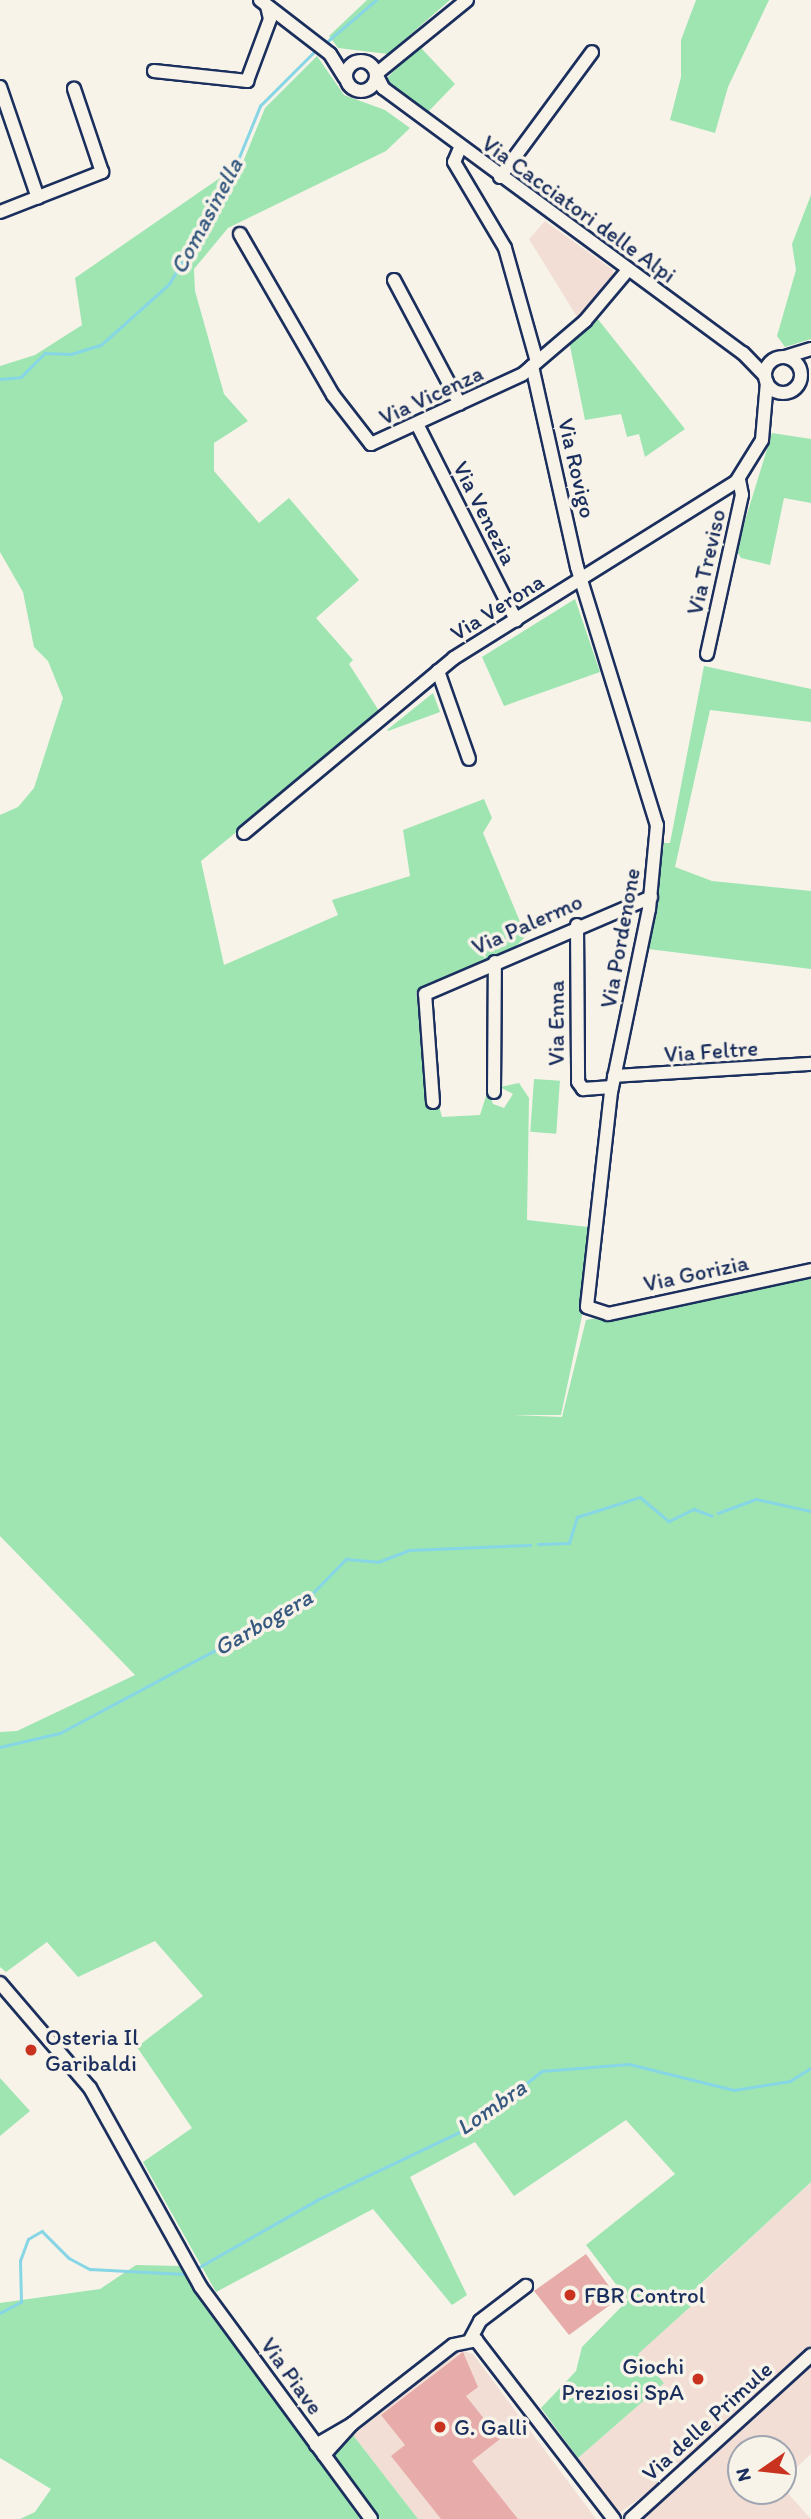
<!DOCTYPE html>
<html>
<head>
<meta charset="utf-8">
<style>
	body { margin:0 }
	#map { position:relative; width:811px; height:2519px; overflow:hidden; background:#f7f3e8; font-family:Itim,sans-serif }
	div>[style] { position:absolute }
	.built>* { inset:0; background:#f2ded5 }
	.green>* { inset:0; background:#9ee5b2; transform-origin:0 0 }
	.stream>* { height:2.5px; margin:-1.25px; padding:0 1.25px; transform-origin:1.25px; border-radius:1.25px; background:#87d6e5 }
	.building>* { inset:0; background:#e7aca9 }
	.roads { filter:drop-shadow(2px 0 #1b2f5e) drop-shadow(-2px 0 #1b2f5e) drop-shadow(0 2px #1b2f5e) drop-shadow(0 -2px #1b2f5e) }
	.minor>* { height:12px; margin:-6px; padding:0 6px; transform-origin:6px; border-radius:6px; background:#f7f3e8 }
	.minor>.ring { margin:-6px; padding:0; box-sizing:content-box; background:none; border:12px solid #f7f3e8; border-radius:50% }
	.dots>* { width:19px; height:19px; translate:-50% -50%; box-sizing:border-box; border:4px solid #f7f3e8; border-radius:50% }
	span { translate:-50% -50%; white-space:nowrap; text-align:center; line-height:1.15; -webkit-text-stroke:7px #f7f3e8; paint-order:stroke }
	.street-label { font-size:23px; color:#1b2f5e }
	.poi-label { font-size:23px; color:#1b2f5e }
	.left { translate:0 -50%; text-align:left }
	.right { translate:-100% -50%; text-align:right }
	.water-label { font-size:24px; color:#365980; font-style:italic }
	.north { position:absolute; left:727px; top:2435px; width:70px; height:70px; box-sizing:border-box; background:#f7f3e8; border:2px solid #9fa5b1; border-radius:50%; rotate:256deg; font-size:19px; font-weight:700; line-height:28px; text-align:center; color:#1b2f5e }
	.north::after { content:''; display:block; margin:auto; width:24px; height:32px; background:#c8321e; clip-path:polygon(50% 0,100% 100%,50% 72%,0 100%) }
</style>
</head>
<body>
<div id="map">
	<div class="built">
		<i style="clip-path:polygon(545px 221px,613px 270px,614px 278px,579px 320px,529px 239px)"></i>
		<i style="clip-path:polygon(811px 2182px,811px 2346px,681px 2466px,675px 2461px,657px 2477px,660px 2484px,619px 2513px,578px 2458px,664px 2383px,637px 2354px,700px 2298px,694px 2291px)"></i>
		<i style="clip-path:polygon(460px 2350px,473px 2354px,596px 2519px,418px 2519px,353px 2435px)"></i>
		<i style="clip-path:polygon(811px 2367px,811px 2454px,783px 2480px,783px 2449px,741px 2449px,741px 2491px,783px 2488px,811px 2519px,643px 2519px)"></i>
	</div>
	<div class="green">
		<i style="clip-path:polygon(367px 0,450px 0,388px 54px,338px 48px,329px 36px)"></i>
		<i style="clip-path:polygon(696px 0,769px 0,728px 87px,715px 133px,670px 120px,681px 77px,681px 40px)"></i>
		<i style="clip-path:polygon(428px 37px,422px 49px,455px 84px,427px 113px,385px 80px)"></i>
		<i style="clip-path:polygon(317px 56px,344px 95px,385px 110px,410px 128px,386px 151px,228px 228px,194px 269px,195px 291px,224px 394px,248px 421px,214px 443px,214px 471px,259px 523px,289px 498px,359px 580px,316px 618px,353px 660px,349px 664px,381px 714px,201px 861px,224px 965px,338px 915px,332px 900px,410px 876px,403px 830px,484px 799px,492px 818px,483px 833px,526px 936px,513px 949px,416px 992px,429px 1101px,438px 1102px,442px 1117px,480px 1115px,488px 1090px,493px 1104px,504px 1108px,513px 1094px,500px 1087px,519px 1083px,529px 1098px,527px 1220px,588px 1227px,582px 1316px,561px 1415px,512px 1415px,562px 1417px,586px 1320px,811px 1277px,811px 2182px,694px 2290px,700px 2298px,638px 2354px,664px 2383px,578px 2458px,541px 2408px,576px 2371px,582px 2347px,628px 2300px,586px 2245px,675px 2174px,626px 2120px,514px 2196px,475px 2142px,410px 2177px,467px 2295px,452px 2305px,373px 2209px,216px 2292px,143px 2162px,192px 2128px,137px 2047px,203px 1996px,155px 1941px,78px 1977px,47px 1942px,6px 1972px,0 1967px,0 1732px,17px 1731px,135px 1675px,0 1536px,0 815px,18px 807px,34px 788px,63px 698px,48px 661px,34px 647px,23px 592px,0 552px,0 366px,35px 355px,82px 325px,75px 278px,243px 162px,265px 108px)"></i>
		<i style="clip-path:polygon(811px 195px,811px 339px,785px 347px,777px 336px,796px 270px,792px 244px)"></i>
		<i style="clip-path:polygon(597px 318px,685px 429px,645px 457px,639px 434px,627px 437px,621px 414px,585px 420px,569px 341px)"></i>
		<i style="clip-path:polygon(772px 433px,811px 439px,811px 503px,784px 498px,770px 565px,741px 558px,736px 550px)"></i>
		<i style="clip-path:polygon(575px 599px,600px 672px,504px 706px,482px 657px)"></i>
		<i style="clip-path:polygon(704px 666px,811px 689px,811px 722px,710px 710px,675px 867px,712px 881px,811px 891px,811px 969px,648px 949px,664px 843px,670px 843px)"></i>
		<i style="clip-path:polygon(433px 693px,440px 712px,388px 731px,387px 730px)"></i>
		<i style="left:534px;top:1079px;width:26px;height:53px;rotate:4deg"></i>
		<i style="clip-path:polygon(0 2078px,30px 2111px,0 2136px)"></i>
		<i style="clip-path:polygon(136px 2265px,179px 2266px,360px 2519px,20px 2519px,35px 2512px,51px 2489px,0 2458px,0 2303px,100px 2289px)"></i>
		<i style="clip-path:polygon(353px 2435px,418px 2519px,380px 2519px,334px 2456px)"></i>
	</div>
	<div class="stream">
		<i style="left:328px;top:41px;width:63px;rotate:-40.5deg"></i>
		<i style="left:0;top:379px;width:21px;rotate:-5deg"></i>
		<i style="left:21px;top:377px;width:34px;rotate:-45deg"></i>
		<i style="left:45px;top:353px;width:26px;rotate:2deg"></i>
		<i style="left:71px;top:354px;width:31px;rotate:-17deg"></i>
		<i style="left:101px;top:345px;width:91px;rotate:-41.9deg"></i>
		<i style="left:169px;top:284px;width:111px;rotate:-59deg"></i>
		<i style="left:226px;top:189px;width:90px;rotate:-67.7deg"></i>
		<i style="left:260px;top:106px;width:75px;rotate:-45deg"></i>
		<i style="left:718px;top:1513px;width:40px;rotate:-20.2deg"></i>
		<i style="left:756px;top:1499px;width:56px;rotate:12.3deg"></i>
		<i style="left:538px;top:1544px;width:31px;rotate:-2deg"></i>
		<i style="left:569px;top:1543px;width:27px;rotate:-73deg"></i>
		<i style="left:577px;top:1517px;width:66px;rotate:-17.6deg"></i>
		<i style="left:640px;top:1497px;width:38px;rotate:40deg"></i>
		<i style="left:669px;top:1521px;width:28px;rotate:-26deg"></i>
		<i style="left:694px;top:1509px;width:19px;rotate:21deg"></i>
		<i style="left:0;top:1747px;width:62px;rotate:-13.1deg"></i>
		<i style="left:60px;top:1733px;width:274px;rotate:-28.1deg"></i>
		<i style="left:302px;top:1604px;width:63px;rotate:-45.6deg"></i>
		<i style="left:346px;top:1559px;width:32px;rotate:5deg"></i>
		<i style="left:378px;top:1562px;width:33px;rotate:-21deg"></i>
		<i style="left:409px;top:1550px;width:121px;rotate:-2.4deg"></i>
		<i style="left:194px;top:2270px;width:142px;rotate:-29.6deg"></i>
		<i style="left:317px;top:2200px;width:174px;rotate:-25.5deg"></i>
		<i style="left:474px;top:2125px;width:87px;rotate:-38.5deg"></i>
		<i style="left:542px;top:2071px;width:87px;rotate:-4.6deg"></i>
		<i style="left:629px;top:2064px;width:108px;rotate:13.9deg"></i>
		<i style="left:734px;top:2090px;width:57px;rotate:-9.1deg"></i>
		<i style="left:790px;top:2081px;width:25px;rotate:-32deg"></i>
		<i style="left:0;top:2313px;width:24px;rotate:-28deg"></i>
		<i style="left:21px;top:2302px;width:41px;rotate:-91.4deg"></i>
		<i style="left:20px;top:2261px;width:23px;rotate:-70deg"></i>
		<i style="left:28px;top:2239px;width:16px;rotate:-30deg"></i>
		<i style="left:42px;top:2231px;width:38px;rotate:45deg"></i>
		<i style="left:69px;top:2258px;width:24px;rotate:28deg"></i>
		<i style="left:90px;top:2269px;width:95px;rotate:3deg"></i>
	</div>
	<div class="building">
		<i style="clip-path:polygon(586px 2254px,611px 2289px,603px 2295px,610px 2305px,569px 2335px,534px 2291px)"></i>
		<i style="clip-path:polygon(463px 2352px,478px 2387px,466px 2396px,500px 2439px,472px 2461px,518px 2519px,441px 2519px,391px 2456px,405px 2445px,381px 2415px)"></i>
	</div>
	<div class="roads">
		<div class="minor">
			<i style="left:260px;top:0;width:88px;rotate:37.6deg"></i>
			<i style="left:330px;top:54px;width:28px;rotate:58deg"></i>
			<i style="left:467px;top:0;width:117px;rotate:140.9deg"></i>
			<i style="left:376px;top:74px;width:16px;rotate:63deg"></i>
			<i style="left:383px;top:88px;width:447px;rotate:36.4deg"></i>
			<i style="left:743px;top:353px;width:32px;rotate:46deg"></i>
			<i class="ring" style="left:346px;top:61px;width:18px;height:18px"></i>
			<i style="left:154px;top:71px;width:94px;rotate:6.1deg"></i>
			<i style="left:247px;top:81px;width:66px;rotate:-69.6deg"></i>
			<i style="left:270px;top:19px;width:13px;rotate:-103deg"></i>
			<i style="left:0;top:87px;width:117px;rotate:71.1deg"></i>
			<i style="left:460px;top:148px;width:15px;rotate:113deg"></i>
			<i style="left:454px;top:162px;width:100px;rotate:59.3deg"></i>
			<i style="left:505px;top:248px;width:118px;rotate:74.3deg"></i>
			<i style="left:500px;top:177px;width:155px;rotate:-53.6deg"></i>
			<i style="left:0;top:212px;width:110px;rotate:-21.4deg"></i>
			<i style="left:102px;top:172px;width:88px;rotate:-108.6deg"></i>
			<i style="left:240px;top:234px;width:186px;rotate:60deg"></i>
			<i style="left:333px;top:395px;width:62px;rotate:52.2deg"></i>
			<i style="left:371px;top:444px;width:167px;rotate:-24.7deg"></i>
			<i style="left:523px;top:374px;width:82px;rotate:-40.5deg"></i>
			<i style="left:585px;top:321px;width:67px;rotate:-49.9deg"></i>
			<i style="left:394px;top:280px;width:140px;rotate:62deg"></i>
			<i style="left:785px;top:357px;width:27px;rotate:-17deg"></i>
			<i class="ring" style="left:765px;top:357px;width:24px;height:24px"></i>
			<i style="left:532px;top:366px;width:206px;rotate:77.4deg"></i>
			<i style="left:577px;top:567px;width:270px;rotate:72.8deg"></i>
			<i style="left:657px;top:825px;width:84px;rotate:95.4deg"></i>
			<i style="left:649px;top:909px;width:187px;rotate:101.7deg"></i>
			<i style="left:611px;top:1092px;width:216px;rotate:96.4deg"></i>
			<i style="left:587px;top:1307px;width:22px;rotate:18deg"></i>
			<i style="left:608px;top:1314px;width:208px;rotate:-12.2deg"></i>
			<i style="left:417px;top:424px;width:220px;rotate:63.2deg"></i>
			<i style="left:707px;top:654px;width:163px;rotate:-77.6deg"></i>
			<i style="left:742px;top:495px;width:16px;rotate:-101deg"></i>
			<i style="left:438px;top:671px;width:93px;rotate:70.6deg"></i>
			<i style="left:244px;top:833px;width:273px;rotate:-39.8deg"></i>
			<i style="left:454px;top:658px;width:332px;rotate:-32deg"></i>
			<i style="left:736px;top:482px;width:49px;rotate:-58.2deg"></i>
			<i style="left:762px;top:440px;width:58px;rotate:-85.1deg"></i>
			<i style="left:577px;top:925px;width:157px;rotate:89.6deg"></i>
			<i style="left:578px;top:1082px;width:9px;rotate:54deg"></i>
			<i style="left:583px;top:1089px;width:29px;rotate:-4deg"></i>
			<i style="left:614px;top:1076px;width:197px;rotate:-3.5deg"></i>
			<i style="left:494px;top:1092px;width:130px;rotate:-89.6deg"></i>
			<i style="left:433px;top:1102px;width:108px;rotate:-94.2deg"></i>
			<i style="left:425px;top:994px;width:246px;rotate:-23.2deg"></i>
			<i style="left:0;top:1983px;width:138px;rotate:49.4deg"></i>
			<i style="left:90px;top:2088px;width:227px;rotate:60.9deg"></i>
			<i style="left:200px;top:2286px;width:289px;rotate:53.7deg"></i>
			<i style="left:470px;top:2340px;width:21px;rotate:-62deg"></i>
			<i style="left:480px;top:2321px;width:58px;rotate:-37.3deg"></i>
			<i style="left:316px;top:2445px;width:42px;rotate:-30.3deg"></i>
			<i style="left:324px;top:2455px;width:42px;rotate:-47.9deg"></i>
			<i style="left:352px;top:2424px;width:128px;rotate:-38deg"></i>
			<i style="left:453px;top:2345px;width:24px;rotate:-12deg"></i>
			<i style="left:476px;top:2340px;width:226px;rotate:52.4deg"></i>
			<i style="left:631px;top:2519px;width:244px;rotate:-42.3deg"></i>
		</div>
	</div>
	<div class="dots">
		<i style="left:31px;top:2050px;background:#c8321e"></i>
		<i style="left:570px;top:2295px;background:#c8321e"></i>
		<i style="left:698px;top:2379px;background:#c8321e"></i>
		<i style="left:440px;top:2427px;background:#c8321e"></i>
	</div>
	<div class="street-label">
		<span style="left:579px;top:209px;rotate:36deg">Via Cacciatori delle Alpi</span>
		<span style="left:431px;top:395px;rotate:-25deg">Via Vicenza</span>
		<span style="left:577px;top:468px;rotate:77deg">Via Rovigo</span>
		<span style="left:485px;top:513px;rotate:63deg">Via Venezia</span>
		<span style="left:706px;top:562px;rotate:-77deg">Via Treviso</span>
		<span style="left:497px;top:607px;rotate:-32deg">Via Verona</span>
		<span style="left:527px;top:924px;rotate:-24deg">Via Palermo</span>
		<span style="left:620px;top:938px;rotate:-80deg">Via Pordenone</span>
		<span style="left:556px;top:1023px;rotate:-90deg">Via Enna</span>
		<span style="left:711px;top:1051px;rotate:-4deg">Via Feltre</span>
		<span style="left:696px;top:1273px;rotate:-12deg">Via Gorizia</span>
		<span style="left:292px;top:2376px;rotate:54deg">Via Piave</span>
		<span style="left:707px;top:2421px;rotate:-42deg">Via delle Primule</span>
	</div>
	<div class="poi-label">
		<span class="left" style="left:45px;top:2050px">Osteria Il<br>Garibaldi</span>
		<span class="left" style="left:584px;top:2295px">FBR Control</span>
		<span class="right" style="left:684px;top:2379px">Giochi<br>Preziosi SpA</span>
		<span class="left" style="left:454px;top:2427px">G. Galli</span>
	</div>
	<div class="water-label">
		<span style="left:206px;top:216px;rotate:-62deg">Comasinella</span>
		<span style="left:263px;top:1622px;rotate:-30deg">Garbogera</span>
		<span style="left:491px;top:2107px;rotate:-35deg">Lombra</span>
	</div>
	<div class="north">N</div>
</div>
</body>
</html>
